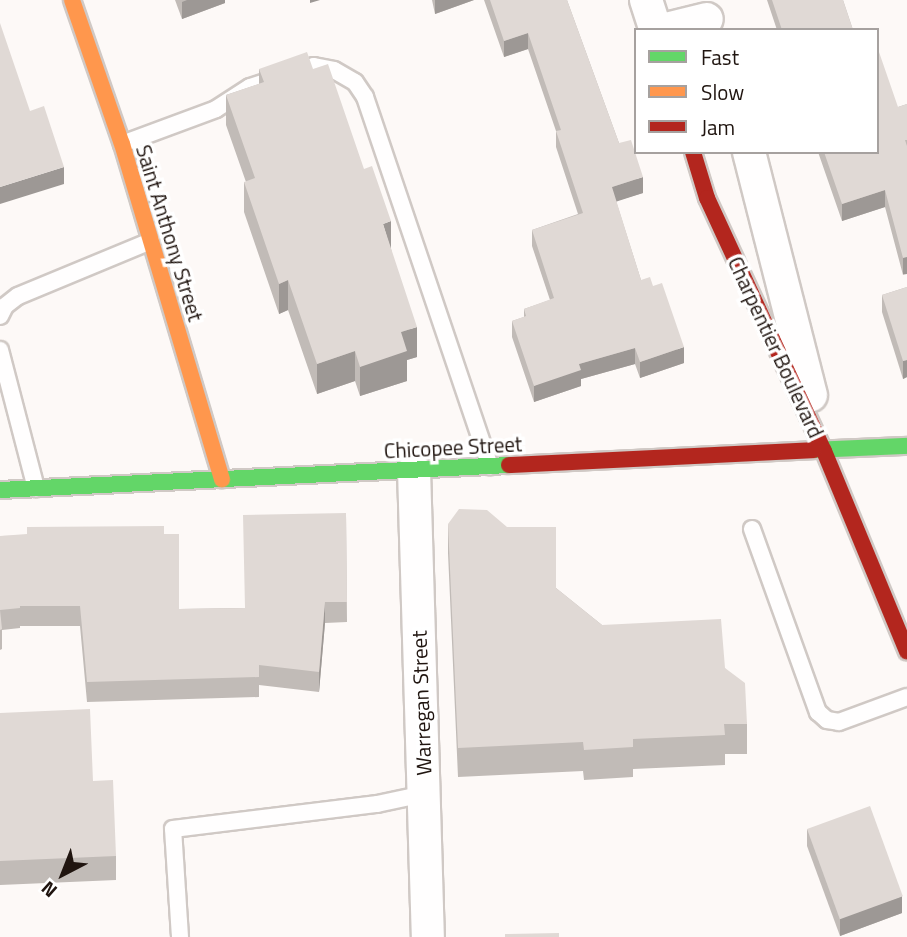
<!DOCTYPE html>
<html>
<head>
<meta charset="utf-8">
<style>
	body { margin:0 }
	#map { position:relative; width:907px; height:937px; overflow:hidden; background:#fdf9f7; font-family:"Titillium Web",sans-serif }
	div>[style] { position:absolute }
	.roads { filter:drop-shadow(2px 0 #d0c9c5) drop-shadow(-2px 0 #d0c9c5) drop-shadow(0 2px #d0c9c5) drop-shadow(0 -2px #d0c9c5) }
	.lane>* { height:16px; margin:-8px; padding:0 8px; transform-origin:8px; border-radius:8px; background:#fffefe }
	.street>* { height:32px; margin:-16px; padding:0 16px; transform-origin:16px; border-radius:16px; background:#fffefe }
	.fast>* { height:16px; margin:-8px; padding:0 8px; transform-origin:8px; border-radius:8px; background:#63d668 }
	.slow>* { height:16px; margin:-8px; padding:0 8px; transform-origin:8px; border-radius:8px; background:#ff974d }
	.jam>* { height:16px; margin:-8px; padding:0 8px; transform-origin:8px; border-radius:8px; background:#b3261e }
	.wall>* { inset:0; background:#c1bbb7 }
	.shaded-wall>* { inset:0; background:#9d9895; transform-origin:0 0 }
	.building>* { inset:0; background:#e0d9d5; transform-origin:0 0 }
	span { translate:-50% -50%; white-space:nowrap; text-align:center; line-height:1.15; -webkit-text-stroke:7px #fff; paint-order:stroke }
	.street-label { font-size:21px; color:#201510 }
	.legend { position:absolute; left:634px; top:28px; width:245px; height:126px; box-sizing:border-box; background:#fff; border:2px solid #a6a19f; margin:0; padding:9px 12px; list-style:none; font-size:21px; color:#201510 }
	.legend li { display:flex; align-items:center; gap:14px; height:35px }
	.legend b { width:35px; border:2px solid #a6a19f }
	.north { position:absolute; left:28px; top:839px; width:70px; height:70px; -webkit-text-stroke:5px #fff; paint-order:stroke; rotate:222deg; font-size:19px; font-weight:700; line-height:28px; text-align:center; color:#201510 }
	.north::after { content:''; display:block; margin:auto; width:24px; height:32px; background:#201510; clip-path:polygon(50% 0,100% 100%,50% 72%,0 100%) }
</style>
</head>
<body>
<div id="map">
	<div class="roads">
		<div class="lane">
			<i style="left:122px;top:144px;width:100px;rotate:-20.4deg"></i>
			<i style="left:216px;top:109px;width:40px;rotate:-32.9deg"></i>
			<i style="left:250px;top:87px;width:67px;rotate:-18.2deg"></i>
			<i style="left:314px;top:66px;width:20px;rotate:11deg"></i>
			<i style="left:334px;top:70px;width:24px;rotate:30deg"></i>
			<i style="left:355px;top:82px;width:18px;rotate:56deg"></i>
			<i style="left:365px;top:97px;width:390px;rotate:71.3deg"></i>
			<i style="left:0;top:316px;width:11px;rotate:-63deg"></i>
			<i style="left:5px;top:306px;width:16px;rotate:-38deg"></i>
			<i style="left:18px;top:296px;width:144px;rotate:-22.5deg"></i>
			<i style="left:0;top:350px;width:143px;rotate:75.4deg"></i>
			<i style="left:752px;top:529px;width:195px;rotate:70.2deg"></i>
			<i style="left:818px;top:712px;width:12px;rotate:42deg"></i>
			<i style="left:827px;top:720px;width:12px;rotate:9deg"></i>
			<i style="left:839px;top:722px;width:72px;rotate:-20.2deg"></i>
			<i style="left:180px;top:937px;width:108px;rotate:-93.7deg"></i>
			<i style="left:173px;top:829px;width:206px;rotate:-7deg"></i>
			<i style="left:377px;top:804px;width:48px;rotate:-12deg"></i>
		</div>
		<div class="street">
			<i style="left:646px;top:0;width:32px;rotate:72deg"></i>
			<i style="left:662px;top:30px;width:46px;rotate:-13.7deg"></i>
			<i style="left:749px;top:152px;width:251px;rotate:75.7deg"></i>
			<i style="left:414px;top:470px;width:467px;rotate:88.3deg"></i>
		</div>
		<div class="fast">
			<i style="left:814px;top:450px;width:93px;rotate:-2.5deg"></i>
			<i style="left:0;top:490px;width:510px;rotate:-2.81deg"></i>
		</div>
		<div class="slow">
			<i style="left:72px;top:0;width:152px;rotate:70.9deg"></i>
			<i style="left:122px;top:144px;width:350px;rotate:73.4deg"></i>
		</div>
		<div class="jam">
			<i style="left:693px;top:152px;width:48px;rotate:73.1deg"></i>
			<i style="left:707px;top:198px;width:279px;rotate:65.2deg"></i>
			<i style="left:824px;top:451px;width:217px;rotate:67.5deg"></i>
			<i style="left:509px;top:465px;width:305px;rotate:-2.8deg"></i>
		</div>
	</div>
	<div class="wall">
		<i style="clip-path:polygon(175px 0,225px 0,225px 3px,182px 19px)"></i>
		<i style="clip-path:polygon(432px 0,474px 0,435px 14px)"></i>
		<i style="clip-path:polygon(484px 0,567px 0,619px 143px,643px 193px,616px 201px,641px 280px,684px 363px,640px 378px,635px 364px,581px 379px,581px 386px,534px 402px,512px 337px,512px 321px,524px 317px,524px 309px,550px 300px,532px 246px,532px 230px,578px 214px,556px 147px,556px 131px,528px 49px,504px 57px)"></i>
		<i style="clip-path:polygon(767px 0,843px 0,853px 30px,777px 30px)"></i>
		<i style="clip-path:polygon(259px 69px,313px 69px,391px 249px,417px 357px,407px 360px,407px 381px,360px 396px,355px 381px,317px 394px,288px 310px,279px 314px,244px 212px,244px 182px,246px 182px,226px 125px,226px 95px,259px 84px)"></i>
		<i style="clip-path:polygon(907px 104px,907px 274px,903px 275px,885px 207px,842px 221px,818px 152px,877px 152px,898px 107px)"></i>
		<i style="clip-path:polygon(907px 287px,907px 377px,903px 379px,882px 312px,882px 295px)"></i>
		<i style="clip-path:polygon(346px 513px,347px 622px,325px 623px,319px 692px,259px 685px,259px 697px,87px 702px,80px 626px,20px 626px,20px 628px,2px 630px,2px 649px,0 650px,0 536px,164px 534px,179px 609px,245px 608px)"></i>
		<i style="clip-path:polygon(448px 524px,556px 588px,602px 625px,725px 668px,747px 724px,747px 754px,725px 754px,725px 765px,633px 769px,633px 777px,584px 780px,583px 771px,458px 777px,448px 553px)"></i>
		<i style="clip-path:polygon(0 713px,93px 781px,116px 856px,116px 880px,0 885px)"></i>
		<i style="clip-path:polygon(807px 829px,902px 913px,840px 936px,807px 846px)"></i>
	</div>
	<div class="shaded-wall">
		<i style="clip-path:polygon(187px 0,225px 0,225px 3px,182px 19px,182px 2px)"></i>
		<i style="clip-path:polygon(310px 0,320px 0,310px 3px)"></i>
		<i style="clip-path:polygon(435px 0,474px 0,435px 14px)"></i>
		<i style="clip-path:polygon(528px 33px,528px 49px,504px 57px,504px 41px)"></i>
		<i style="clip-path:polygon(64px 167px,64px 184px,0 204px,0 187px)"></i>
		<i style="clip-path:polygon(643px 177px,643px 193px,612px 203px,612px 187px)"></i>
		<i style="clip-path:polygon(885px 190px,885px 207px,842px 221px,842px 204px)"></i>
		<i style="clip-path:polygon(391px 221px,391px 251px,383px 224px)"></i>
		<i style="left:907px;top:257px;width:17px;height:4px;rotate:90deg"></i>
		<i style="clip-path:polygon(288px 280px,288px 310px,279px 314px,279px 284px)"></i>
		<i style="clip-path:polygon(417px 327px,417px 357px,407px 360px,407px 381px,360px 396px,360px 367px,401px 332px)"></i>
		<i style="clip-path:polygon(684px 347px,684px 363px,640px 378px,640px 362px)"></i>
		<i style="clip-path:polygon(635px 348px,635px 364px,581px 379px,581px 386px,534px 402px,534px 386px,579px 364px)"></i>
		<i style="clip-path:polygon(355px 351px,355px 381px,317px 394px,317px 364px)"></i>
		<i style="clip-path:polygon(907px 360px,907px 377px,903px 379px,903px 361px)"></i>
		<i style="clip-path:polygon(325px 602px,325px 623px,319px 692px,319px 672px)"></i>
		<i style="clip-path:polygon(902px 896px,902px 913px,840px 936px,840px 918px)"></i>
	</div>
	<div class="building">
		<i style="clip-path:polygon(490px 0,567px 0,619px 143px,631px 140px,643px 177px,612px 187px,641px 280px,650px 277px,653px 286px,662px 283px,684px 347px,640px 362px,635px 348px,579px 364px,581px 370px,534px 386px,512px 321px,526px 316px,524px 309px,554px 298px,532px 230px,583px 213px,556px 131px,561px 130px,528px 33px,504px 41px)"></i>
		<i style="clip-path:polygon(772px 0,843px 0,853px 30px,782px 30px)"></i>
		<i style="clip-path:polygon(0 23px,30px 111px,44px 106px,64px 167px,0 187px)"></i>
		<i style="clip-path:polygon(307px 52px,313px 69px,328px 64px,364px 169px,372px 166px,391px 221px,383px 224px,417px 327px,401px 332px,407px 351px,360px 367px,355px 351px,317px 364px,288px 280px,279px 284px,244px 182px,255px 178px,226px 95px,264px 82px,259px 69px)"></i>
		<i style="clip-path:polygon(879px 52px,898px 107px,907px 104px,907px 140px,905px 140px,907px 146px,907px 257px,903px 258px,885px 190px,842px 204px,824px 152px,877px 152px,877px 53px)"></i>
		<i style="clip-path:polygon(907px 287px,907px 360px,903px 361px,882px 295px)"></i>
		<i style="clip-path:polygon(459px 509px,487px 510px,507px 527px,556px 527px,556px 588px,602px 625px,721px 619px,725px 668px,745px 683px,747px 724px,724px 724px,725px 735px,633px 739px,633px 747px,584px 750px,583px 742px,458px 748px,448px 524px)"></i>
		<i style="clip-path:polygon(346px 513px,347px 602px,325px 602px,319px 672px,259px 665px,259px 677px,87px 682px,80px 606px,20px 606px,20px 608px,0 610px,2px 629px,0 630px,0 536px,27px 534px,27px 527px,164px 526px,164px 534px,179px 534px,179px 609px,245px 608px,243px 515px)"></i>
		<i style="clip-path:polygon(90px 709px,93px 781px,113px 780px,116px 856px,0 861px,0 713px)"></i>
		<i style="left:870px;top:806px;width:96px;height:67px;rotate:70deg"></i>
		<i style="clip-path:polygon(559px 933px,559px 937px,505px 937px,505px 934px)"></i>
	</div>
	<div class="street-label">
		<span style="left:170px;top:233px;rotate:73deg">Saint Anthony Street</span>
		<span style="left:776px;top:347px;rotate:65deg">Charpentier Boulevard</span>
		<span style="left:453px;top:447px;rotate:-3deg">Chicopee Street</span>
		<span style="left:421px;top:703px;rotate:-92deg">Warregan Street</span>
	</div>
	<ul class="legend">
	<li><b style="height:9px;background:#63d668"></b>Fast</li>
	<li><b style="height:9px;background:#ff974d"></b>Slow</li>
	<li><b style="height:9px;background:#b3261e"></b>Jam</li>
	</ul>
	<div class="north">N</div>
</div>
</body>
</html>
